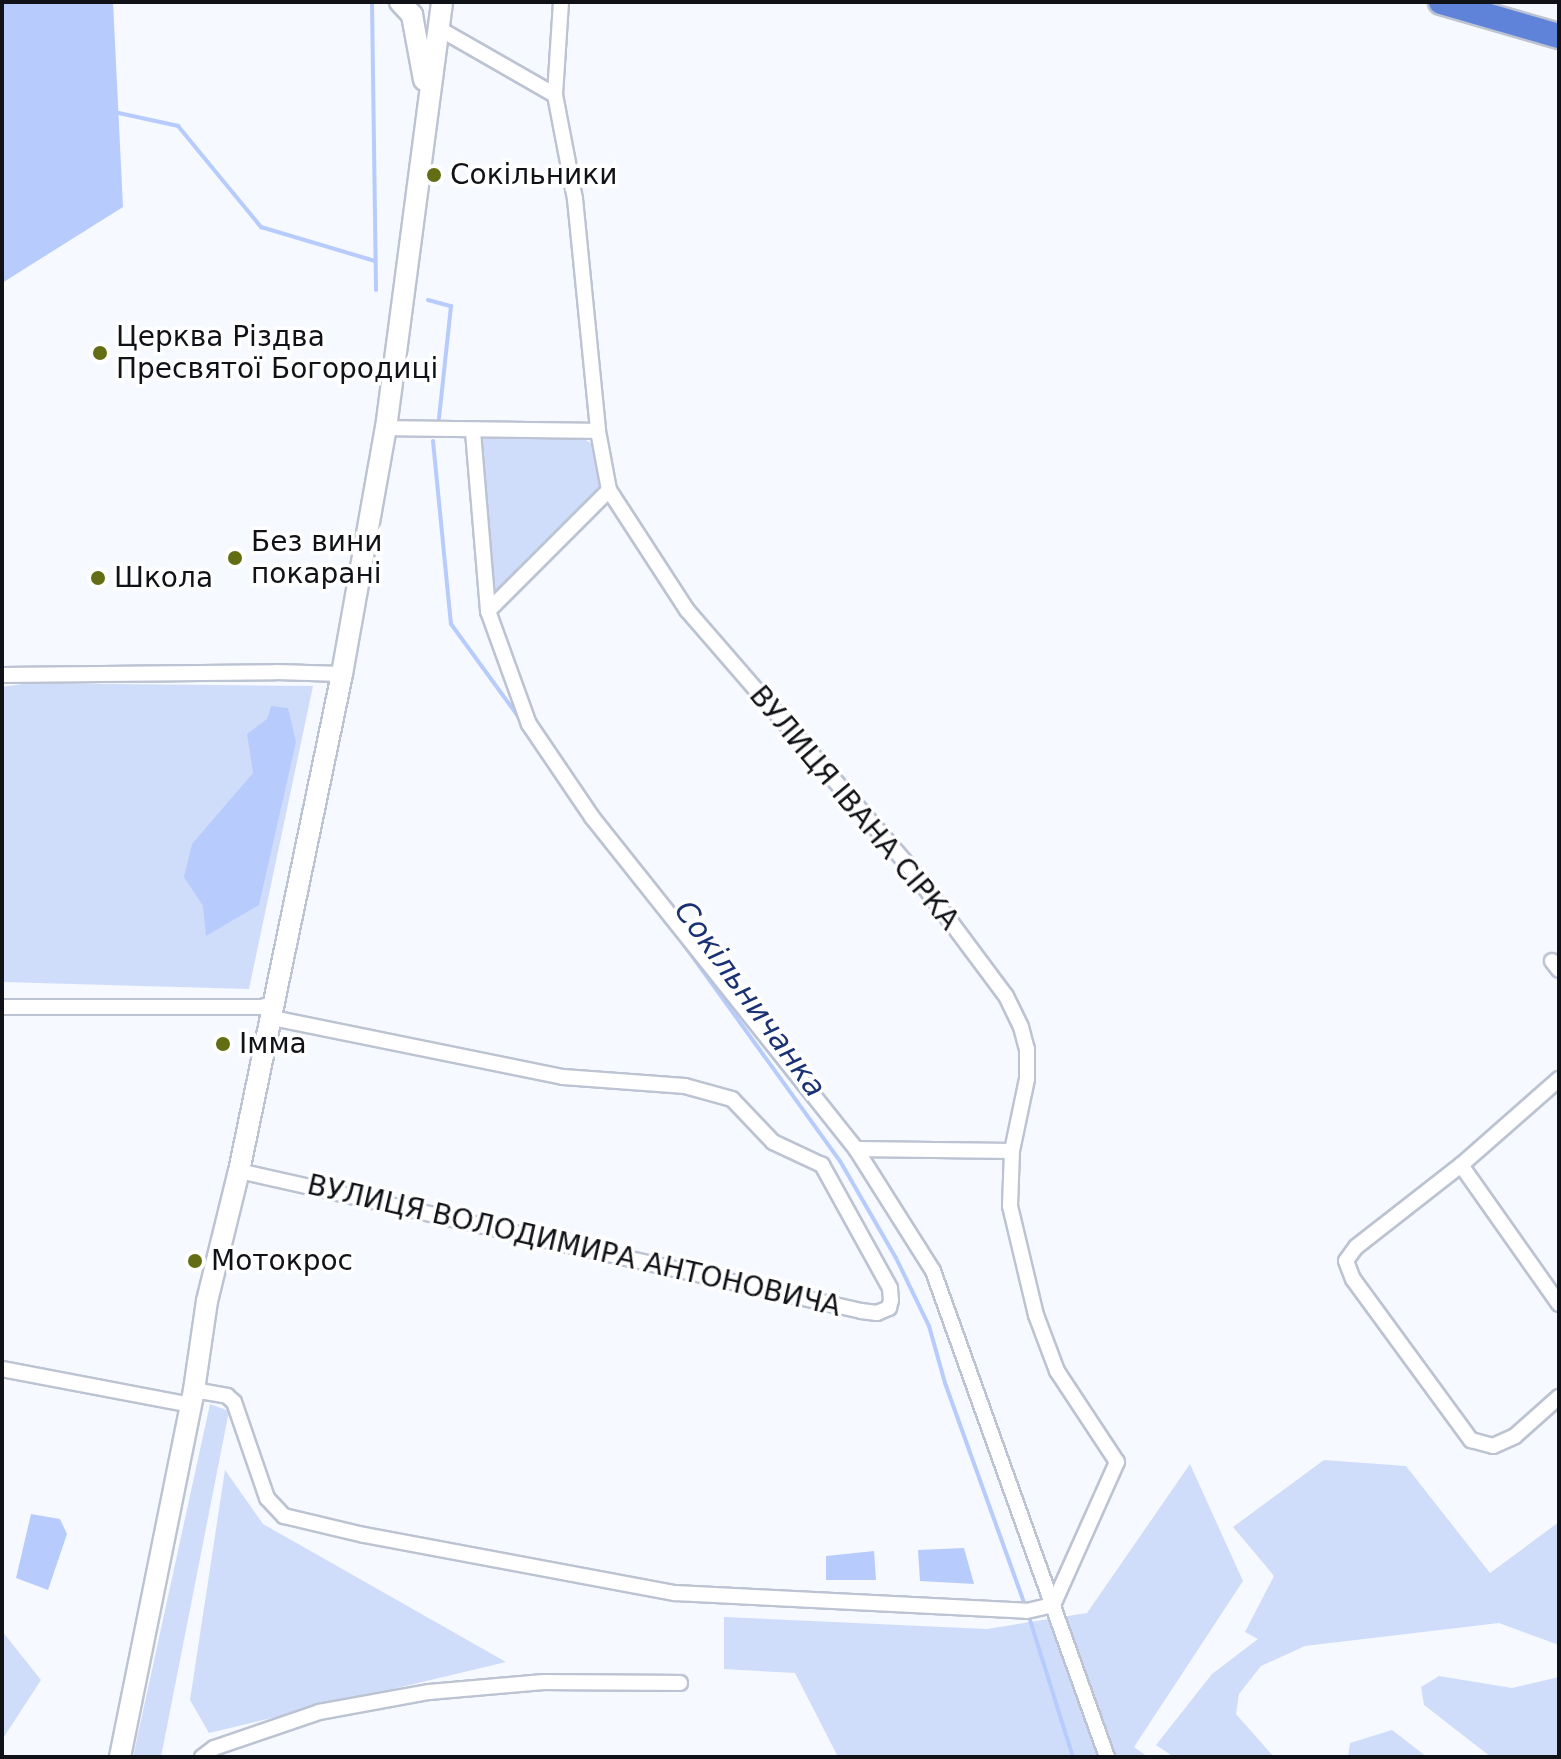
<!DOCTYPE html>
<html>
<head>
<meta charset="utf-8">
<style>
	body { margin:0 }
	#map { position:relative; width:1561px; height:1759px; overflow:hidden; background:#f6f9ff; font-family:"DejaVu Sans",sans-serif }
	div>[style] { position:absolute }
	.green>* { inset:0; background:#d0ddfa }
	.water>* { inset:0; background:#b7ccfd }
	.stream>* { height:4px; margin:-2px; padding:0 2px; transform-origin:2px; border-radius:2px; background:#b7ccfd }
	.roads { filter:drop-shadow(2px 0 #bcc3d2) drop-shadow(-2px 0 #bcc3d2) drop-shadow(0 2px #bcc3d2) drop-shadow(0 -2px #bcc3d2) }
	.street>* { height:14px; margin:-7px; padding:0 7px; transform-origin:7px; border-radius:7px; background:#fff }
	.secondary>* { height:20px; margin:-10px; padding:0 10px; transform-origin:10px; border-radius:10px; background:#fff }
	.highway>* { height:24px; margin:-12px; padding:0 12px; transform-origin:12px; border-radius:12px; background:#6083da }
	.dots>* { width:22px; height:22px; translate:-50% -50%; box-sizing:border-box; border:4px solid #fff; border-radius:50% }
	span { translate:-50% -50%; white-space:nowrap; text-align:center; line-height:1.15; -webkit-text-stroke:7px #fff; paint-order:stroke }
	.poi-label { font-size:28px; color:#101217 }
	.left { translate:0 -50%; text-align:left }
	.street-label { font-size:28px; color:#101217 }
	.water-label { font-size:30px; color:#1a3174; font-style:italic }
	.frame { position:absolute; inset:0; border:4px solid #101217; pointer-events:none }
</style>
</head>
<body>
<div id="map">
	<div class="green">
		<i style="clip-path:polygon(490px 434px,582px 437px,596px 447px,604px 484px,597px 502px,497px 598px,489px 598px,479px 439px)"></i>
		<i style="clip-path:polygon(29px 683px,313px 686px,249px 989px,2px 982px,2px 687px)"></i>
		<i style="clip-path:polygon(210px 1404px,229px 1411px,161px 1757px,133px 1757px)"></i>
		<i style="clip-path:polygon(1324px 1460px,1406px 1466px,1490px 1573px,1559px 1522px,1559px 1645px,1499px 1623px,1305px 1646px,1261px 1666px,1239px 1694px,1236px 1714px,1274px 1757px,1174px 1757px,1156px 1745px,1212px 1674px,1258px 1639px,1245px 1632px,1274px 1576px,1233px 1527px)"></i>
		<i style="clip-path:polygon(1190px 1464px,1243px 1581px,1134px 1747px,1148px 1757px,838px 1757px,795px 1673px,724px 1669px,724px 1617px,987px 1629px,1087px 1613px)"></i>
		<i style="clip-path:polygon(225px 1470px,263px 1524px,506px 1662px,209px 1733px,190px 1700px)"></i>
		<i style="clip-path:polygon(2px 1631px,41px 1680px,2px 1740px)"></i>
		<i style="clip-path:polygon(1439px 1676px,1512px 1688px,1559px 1677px,1559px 1757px,1491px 1757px,1424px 1705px,1421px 1687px)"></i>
		<i style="clip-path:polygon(1392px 1730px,1427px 1757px,1348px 1757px,1350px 1743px)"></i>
	</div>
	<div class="water">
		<i style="clip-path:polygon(2px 2px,113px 2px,123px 207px,2px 283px)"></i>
		<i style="clip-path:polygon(271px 706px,288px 708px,296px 742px,259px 905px,206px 936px,203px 906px,184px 877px,192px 844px,253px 773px,247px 734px,267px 719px)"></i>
		<i style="clip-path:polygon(31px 1514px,60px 1519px,67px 1534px,48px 1590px,16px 1578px)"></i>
		<i style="clip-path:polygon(964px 1548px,974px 1584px,920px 1581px,918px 1550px)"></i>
		<i style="clip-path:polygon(874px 1551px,876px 1580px,826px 1580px,826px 1556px)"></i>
	</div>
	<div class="stream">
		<i style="left:372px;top:2px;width:288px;rotate:89.2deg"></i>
		<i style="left:114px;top:112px;width:66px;rotate:12.3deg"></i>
		<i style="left:178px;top:126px;width:131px;rotate:50.6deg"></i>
		<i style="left:261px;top:227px;width:119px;rotate:16.6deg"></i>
		<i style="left:428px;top:300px;width:24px;rotate:15deg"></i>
		<i style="left:451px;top:306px;width:113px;rotate:96.1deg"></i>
		<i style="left:433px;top:441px;width:184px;rotate:84.4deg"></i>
		<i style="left:451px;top:624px;width:122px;rotate:54deg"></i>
		<i style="left:669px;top:924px;width:292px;rotate:54.2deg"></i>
		<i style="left:840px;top:1161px;width:112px;rotate:60deg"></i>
		<i style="left:896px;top:1258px;width:76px;rotate:64.1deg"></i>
		<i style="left:929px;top:1326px;width:59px;rotate:74.3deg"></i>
		<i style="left:945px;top:1383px;width:233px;rotate:70.2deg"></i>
		<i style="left:1030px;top:1620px;width:144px;rotate:72.6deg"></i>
	</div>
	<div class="roads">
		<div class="street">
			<i style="left:561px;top:2px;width:93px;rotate:93.7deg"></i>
			<i style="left:555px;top:95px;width:106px;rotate:79.1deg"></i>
			<i style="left:575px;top:199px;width:233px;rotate:84.3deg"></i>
			<i style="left:598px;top:431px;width:60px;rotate:79.4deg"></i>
			<i style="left:609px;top:490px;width:143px;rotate:57deg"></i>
			<i style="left:687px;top:610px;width:344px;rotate:49.1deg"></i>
			<i style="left:912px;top:870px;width:157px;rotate:53.3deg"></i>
			<i style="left:1006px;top:996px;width:34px;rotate:64deg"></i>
			<i style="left:1021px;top:1027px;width:23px;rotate:75deg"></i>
			<i style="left:1027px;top:1049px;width:30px;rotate:90deg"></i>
			<i style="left:1027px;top:1079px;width:74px;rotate:101.8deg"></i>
			<i style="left:1012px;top:1151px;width:55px;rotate:92.1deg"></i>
			<i style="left:1010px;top:1206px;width:112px;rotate:76.6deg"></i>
			<i style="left:1036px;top:1315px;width:60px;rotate:69.4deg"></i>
			<i style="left:1057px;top:1371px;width:109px;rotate:56.6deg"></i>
			<i style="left:1117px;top:1462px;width:157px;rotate:114.1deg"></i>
			<i style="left:438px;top:28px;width:135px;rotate:29.8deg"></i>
			<i style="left:386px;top:428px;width:212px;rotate:0.8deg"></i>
			<i style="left:473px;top:432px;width:180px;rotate:85.2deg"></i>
			<i style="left:488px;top:611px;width:120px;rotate:70.1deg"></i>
			<i style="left:529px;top:724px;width:112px;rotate:55.9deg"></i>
			<i style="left:592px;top:817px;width:424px;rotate:51.5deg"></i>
			<i style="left:856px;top:1149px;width:144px;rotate:57.7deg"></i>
			<i style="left:933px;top:1271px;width:516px;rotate:70.3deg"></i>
			<i style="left:488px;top:611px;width:171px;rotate:-45deg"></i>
			<i style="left:2px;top:675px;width:274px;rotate:-0.6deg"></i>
			<i style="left:276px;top:672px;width:66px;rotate:1.7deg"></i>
			<i style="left:1552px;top:961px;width:11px;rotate:52deg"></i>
			<i style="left:2px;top:1007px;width:260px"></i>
			<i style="left:262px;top:1007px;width:13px;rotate:-18deg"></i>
			<i style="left:1559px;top:1079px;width:130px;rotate:138.7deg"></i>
			<i style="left:1461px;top:1165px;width:133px;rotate:142deg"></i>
			<i style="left:1356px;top:1247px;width:17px;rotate:126deg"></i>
			<i style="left:1346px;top:1261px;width:19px;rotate:69deg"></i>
			<i style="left:1353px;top:1279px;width:200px;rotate:53.8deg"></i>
			<i style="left:1471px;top:1440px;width:23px;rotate:15deg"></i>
			<i style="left:1493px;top:1446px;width:24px;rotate:-24deg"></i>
			<i style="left:1515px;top:1436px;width:59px;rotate:-41.6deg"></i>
			<i style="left:856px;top:1149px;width:156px;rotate:0.7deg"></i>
			<i style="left:1461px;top:1165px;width:170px;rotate:54.8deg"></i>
			<i style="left:239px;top:1171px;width:638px;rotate:12.68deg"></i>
			<i style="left:861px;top:1311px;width:16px;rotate:7deg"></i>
			<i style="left:877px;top:1313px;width:13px;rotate:-23deg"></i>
			<i style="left:889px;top:1308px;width:8px;rotate:-76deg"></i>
			<i style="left:891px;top:1300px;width:12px;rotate:-95deg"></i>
			<i style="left:890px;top:1288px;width:141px;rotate:-118.9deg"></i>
			<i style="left:822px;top:1165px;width:54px;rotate:-154.9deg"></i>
			<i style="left:773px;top:1142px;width:59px;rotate:-133.6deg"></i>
			<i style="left:732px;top:1099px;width:49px;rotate:-164.5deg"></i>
			<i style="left:685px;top:1086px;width:122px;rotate:-175.8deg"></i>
			<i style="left:563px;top:1077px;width:297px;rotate:-168.5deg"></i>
			<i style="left:2px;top:1369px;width:192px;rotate:10.8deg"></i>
			<i style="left:194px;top:1390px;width:34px;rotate:10deg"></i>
			<i style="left:227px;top:1396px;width:9px;rotate:41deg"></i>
			<i style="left:234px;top:1402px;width:102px;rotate:71deg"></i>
			<i style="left:267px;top:1498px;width:25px;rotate:47deg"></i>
			<i style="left:284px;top:1516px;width:82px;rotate:13.4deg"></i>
			<i style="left:364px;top:1535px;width:316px;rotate:10.6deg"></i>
			<i style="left:675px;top:1593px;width:352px;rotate:2.9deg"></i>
			<i style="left:1027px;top:1611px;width:27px;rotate:-13deg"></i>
			<i style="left:202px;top:1757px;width:15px;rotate:-37deg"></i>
			<i style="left:214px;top:1748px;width:111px;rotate:-18.9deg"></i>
			<i style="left:319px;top:1712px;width:112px;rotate:-10.3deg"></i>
			<i style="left:429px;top:1692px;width:115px;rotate:-5deg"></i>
			<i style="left:544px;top:1682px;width:136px;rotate:0.4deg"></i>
		</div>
		<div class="secondary">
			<i style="left:400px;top:2px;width:18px;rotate:47deg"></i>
			<i style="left:412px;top:15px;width:66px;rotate:79.5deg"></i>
			<i style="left:120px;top:1757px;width:374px;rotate:-78.6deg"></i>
			<i style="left:194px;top:1390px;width:90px;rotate:-81.7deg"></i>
			<i style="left:207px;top:1301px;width:134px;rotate:-76.2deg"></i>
			<i style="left:239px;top:1171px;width:508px;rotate:-78.29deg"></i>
			<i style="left:342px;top:674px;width:250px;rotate:-79.9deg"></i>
			<i style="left:386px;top:428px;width:430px;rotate:-82.5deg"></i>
		</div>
		<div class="highway">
			<i style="left:1441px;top:2px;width:123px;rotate:16.1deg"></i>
		</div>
	</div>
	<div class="dots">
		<i style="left:434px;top:175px;background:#636d13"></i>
		<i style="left:100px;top:353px;background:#636d13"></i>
		<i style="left:235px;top:558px;background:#636d13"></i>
		<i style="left:98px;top:578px;background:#636d13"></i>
		<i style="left:223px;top:1044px;background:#636d13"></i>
		<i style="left:195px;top:1261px;background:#636d13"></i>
	</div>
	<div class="poi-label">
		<span class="left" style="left:450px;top:175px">Сокільники</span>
		<span class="left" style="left:116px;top:353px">Церква Різдва<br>Пресвятої Богородиці</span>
		<span class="left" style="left:251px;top:558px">Без вини<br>покарані</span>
		<span class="left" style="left:114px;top:578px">Школа</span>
		<span class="left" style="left:239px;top:1044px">Імма</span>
		<span class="left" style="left:211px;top:1261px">Мотокрос</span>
	</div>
	<div class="street-label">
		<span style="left:854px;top:808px;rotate:50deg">ВУЛИЦЯ ІВАНА СІРКА</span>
		<span style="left:574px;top:1246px;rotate:13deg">ВУЛИЦЯ ВОЛОДИМИРА АНТОНОВИЧА</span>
	</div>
	<div class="water-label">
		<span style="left:750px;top:999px;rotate:54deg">Сокільничанка</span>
	</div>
	<div class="frame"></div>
</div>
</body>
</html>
